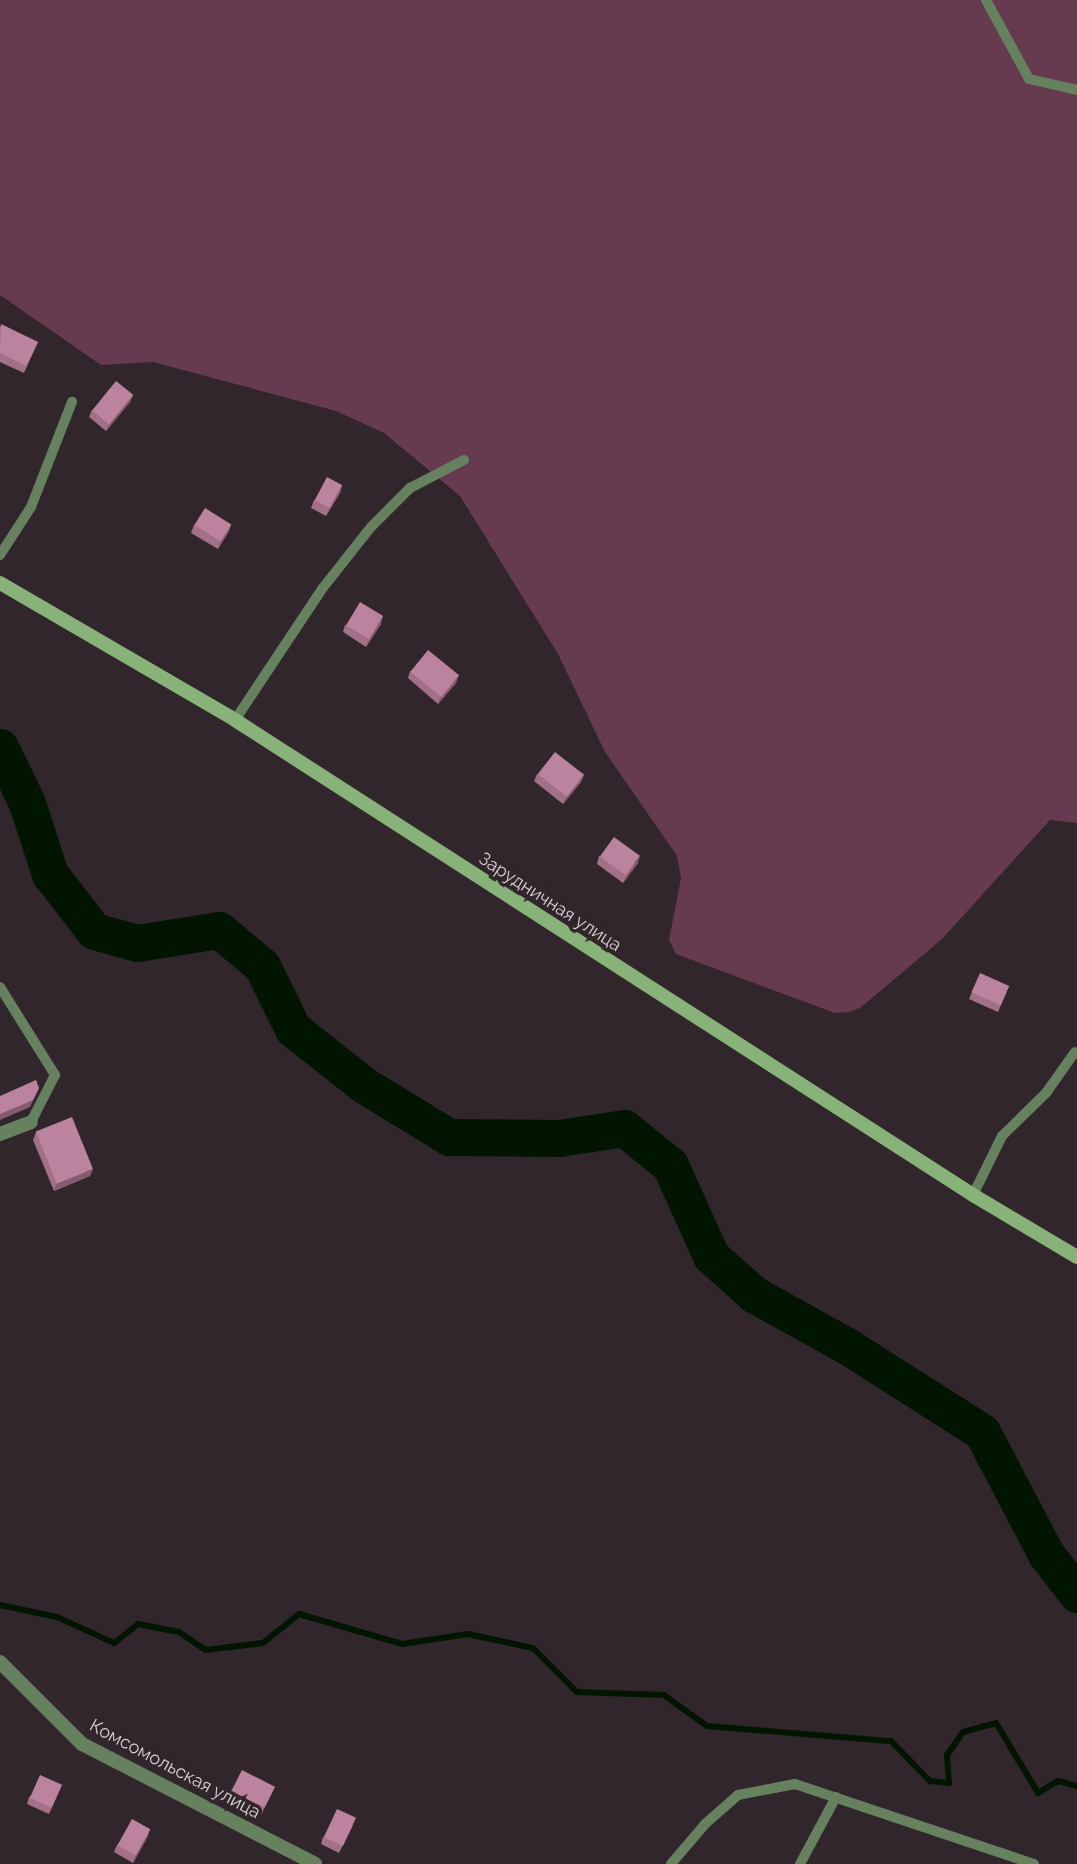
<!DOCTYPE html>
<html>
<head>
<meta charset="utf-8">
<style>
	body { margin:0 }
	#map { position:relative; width:1077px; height:1864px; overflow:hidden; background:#31262b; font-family:Raleway,sans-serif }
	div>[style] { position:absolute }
	.green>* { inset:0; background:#663a4f }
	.stream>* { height:6px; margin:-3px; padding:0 3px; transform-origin:3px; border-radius:3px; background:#021500 }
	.river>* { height:37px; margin:-18.5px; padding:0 18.5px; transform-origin:18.5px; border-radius:18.5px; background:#021500 }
	.lane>* { height:10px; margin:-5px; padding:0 5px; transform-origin:5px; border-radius:5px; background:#66815d }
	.street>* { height:14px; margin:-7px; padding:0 7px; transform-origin:7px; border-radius:7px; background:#66815d }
	.secondary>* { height:14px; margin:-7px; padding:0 7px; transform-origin:7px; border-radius:7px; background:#87b278 }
	.wall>* { inset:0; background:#a27188 }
	.shaded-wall>* { inset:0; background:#845c6f }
	.building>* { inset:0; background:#bc839e; transform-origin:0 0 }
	span { translate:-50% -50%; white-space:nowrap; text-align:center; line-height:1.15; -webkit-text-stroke:7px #31262b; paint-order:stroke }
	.street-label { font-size:18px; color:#d7d0d3 }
</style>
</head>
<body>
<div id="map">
	<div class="green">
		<i style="clip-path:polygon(0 0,1077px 0,1077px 823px,1050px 820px,942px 939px,860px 1008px,849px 1012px,835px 1013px,676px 954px,669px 940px,681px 878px,677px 856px,605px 752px,558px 654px,460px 496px,384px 433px,336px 411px,153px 362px,101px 365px,0 295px)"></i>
	</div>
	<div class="stream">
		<i style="left:0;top:1605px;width:58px;rotate:11.9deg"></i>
		<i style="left:57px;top:1617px;width:63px;rotate:24.5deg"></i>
		<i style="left:114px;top:1643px;width:31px;rotate:-38deg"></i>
		<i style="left:138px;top:1624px;width:42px;rotate:11deg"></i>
		<i style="left:179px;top:1632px;width:32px;rotate:34deg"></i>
		<i style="left:206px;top:1650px;width:57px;rotate:-7deg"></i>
		<i style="left:263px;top:1643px;width:46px;rotate:-38.9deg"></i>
		<i style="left:299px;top:1614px;width:107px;rotate:16.2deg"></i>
		<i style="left:402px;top:1644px;width:67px;rotate:-8.6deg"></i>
		<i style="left:468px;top:1634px;width:66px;rotate:12.2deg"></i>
		<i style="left:533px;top:1648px;width:62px;rotate:45deg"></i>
		<i style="left:577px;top:1692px;width:87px;rotate:2deg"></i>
		<i style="left:664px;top:1695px;width:53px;rotate:35.8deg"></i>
		<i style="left:707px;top:1726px;width:185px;rotate:4.7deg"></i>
		<i style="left:891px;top:1741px;width:56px;rotate:45.7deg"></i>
		<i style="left:930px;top:1781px;width:19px;rotate:6deg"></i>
		<i style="left:949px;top:1783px;width:28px;rotate:-94deg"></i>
		<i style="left:947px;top:1755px;width:28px;rotate:-55deg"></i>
		<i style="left:963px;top:1732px;width:34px;rotate:-15deg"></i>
		<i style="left:996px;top:1723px;width:82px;rotate:59deg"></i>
		<i style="left:1038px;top:1793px;width:23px;rotate:-31deg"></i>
		<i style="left:1058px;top:1781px;width:20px;rotate:15deg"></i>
	</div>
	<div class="river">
		<i style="left:0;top:747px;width:62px;rotate:64.3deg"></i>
		<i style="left:27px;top:803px;width:75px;rotate:72.1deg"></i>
		<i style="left:50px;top:874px;width:72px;rotate:52.3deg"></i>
		<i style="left:94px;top:931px;width:45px;rotate:15.6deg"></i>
		<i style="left:137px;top:943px;width:83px;rotate:-9deg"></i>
		<i style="left:219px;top:930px;width:56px;rotate:39.9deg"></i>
		<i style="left:262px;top:966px;width:70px;rotate:63.8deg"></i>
		<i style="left:293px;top:1029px;width:90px;rotate:38.3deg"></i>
		<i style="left:364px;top:1085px;width:100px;rotate:31.5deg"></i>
		<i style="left:449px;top:1137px;width:110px;rotate:0.5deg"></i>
		<i style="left:559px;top:1138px;width:66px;rotate:-8.7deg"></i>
		<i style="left:624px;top:1128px;width:59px;rotate:38.8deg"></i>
		<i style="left:670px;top:1165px;width:100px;rotate:65.7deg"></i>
		<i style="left:711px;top:1256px;width:59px;rotate:41.6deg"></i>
		<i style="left:755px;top:1295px;width:105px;rotate:29deg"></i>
		<i style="left:847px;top:1346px;width:160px;rotate:32.5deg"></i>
		<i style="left:982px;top:1432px;width:138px;rotate:62.3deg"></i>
		<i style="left:1046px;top:1554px;width:51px;rotate:52.2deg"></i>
	</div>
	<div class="lane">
		<i style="left:986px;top:0;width:90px;rotate:61.4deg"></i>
		<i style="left:1029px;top:79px;width:49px;rotate:12.9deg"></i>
		<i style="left:0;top:555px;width:57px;rotate:-57.1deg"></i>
		<i style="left:31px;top:507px;width:113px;rotate:-68.7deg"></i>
		<i style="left:235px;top:720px;width:157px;rotate:-56.4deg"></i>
		<i style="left:322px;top:589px;width:79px;rotate:-51.7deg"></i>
		<i style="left:371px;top:527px;width:55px;rotate:-45deg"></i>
		<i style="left:410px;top:488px;width:61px;rotate:-27.4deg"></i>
		<i style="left:0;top:987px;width:104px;rotate:58deg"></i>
		<i style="left:55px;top:1075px;width:53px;rotate:117.1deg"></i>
		<i style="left:973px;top:1195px;width:66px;rotate:-63.8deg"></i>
		<i style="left:1002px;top:1136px;width:62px;rotate:-44.3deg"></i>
		<i style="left:1046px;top:1093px;width:50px;rotate:-54.7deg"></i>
		<i style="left:671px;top:1864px;width:52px;rotate:-49.6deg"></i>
		<i style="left:705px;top:1824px;width:44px;rotate:-41.3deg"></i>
		<i style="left:738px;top:1795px;width:58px;rotate:-10.9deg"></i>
		<i style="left:795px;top:1784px;width:252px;rotate:18.5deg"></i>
		<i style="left:800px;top:1864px;width:76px;rotate:-61.8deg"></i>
	</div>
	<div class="street">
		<i style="left:0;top:1134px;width:33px;rotate:-21deg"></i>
		<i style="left:0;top:1662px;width:116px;rotate:45deg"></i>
		<i style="left:82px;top:1744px;width:262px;rotate:27.2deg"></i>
	</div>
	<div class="secondary">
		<i style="left:0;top:583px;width:272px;rotate:30.2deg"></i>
		<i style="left:235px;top:720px;width:878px;rotate:32.77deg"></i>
		<i style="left:973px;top:1195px;width:121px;rotate:30.8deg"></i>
	</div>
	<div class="wall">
		<i style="clip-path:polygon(0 326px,38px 342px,24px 373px,0 362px)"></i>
		<i style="clip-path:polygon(133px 395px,130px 402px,106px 431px,89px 417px,92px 410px)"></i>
		<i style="clip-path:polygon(342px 485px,340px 493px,326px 516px,311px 508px,314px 500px)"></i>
		<i style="clip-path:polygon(231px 524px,229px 531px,218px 549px,191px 533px,194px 525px)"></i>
		<i style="clip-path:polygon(381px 624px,366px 647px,343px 632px,345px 625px)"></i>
		<i style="clip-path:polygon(410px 671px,456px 683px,438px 704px,408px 678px)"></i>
		<i style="clip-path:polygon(537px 774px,581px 782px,563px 804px,534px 781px)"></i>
		<i style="clip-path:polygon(599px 856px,638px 863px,623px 883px,597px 864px)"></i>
		<i style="clip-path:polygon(972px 992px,1006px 993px,998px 1012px,969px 999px)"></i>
		<i style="clip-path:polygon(36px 1132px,90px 1176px,54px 1191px,33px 1140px)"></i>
		<i style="clip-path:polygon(62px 1785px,49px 1814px,27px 1804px,29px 1797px)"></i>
		<i style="clip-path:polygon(275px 1787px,261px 1815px,229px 1797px,231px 1790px)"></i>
		<i style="clip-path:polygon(353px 1825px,339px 1853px,321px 1844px,323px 1837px)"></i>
		<i style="clip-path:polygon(148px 1836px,133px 1863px,114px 1852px,117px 1845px)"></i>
	</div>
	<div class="shaded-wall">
		<i style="clip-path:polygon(133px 395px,130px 402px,106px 431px,109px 424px)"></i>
		<i style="clip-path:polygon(342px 485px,340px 493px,326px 516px,329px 509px)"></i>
		<i style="clip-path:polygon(231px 524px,229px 531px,218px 549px,220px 542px)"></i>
		<i style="clip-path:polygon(383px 616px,381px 624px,366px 647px,369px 640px)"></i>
		<i style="clip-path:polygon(459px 675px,456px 683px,438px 704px,441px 696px)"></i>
		<i style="clip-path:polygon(584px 775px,581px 782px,563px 804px,566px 797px)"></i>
		<i style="clip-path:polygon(640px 856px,638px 863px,623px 883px,626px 876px)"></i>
		<i style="clip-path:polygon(39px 1088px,30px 1107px,0 1120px,0 1114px)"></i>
		<i style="clip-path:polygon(93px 1169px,90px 1176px,54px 1191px,56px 1184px)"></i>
		<i style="clip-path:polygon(150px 1829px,148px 1836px,133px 1863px,135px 1856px)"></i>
	</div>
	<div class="building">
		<i style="clip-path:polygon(1px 324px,38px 342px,26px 366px,0 353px)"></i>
		<i style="left:116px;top:381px;width:22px;height:38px;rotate:39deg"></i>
		<i style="left:327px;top:477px;width:17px;height:26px;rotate:28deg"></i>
		<i style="left:205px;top:508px;width:31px;height:20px;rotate:32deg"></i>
		<i style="left:360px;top:602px;width:27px;height:27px;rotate:31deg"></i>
		<i style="left:428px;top:650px;width:40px;height:28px;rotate:39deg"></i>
		<i style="left:555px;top:752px;width:37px;height:28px;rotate:38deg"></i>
		<i style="left:614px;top:837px;width:32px;height:24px;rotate:36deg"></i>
		<i style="left:980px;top:973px;width:32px;height:21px;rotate:24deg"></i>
		<i style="clip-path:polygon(36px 1080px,39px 1088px,33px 1100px,0 1114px,0 1096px)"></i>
		<i style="left:72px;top:1117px;width:56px;height:39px;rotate:68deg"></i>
		<i style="left:242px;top:1770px;width:37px;height:23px;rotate:27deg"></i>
		<i style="left:40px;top:1775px;width:24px;height:25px;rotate:24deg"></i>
		<i style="left:337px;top:1809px;width:21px;height:31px;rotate:25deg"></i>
		<i style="left:132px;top:1819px;width:21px;height:30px;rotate:29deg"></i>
	</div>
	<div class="street-label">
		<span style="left:550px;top:902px;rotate:33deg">Зарудничная улица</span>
		<span style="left:175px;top:1769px;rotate:28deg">Комсомольская улица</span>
	</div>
</div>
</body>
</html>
